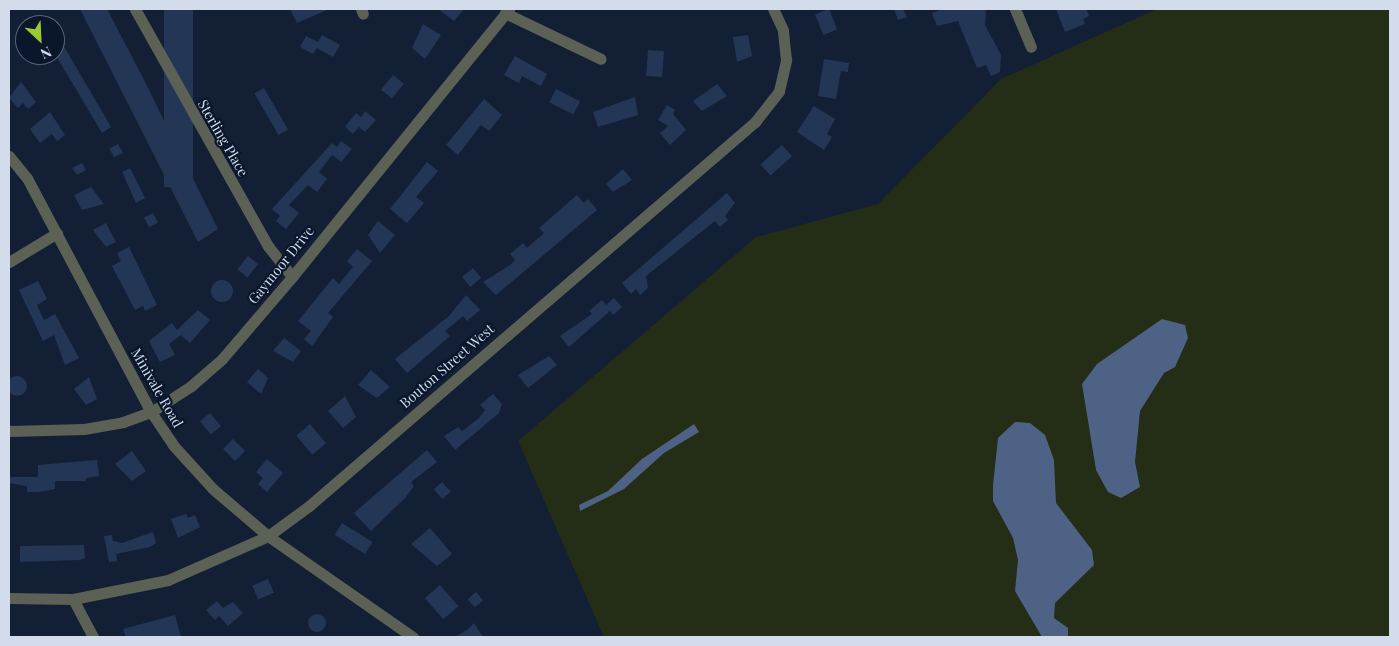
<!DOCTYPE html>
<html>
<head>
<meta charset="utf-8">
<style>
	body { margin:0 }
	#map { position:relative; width:1399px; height:646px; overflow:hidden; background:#131f35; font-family:"Playfair Display",serif }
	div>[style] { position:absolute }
	.green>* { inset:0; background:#242d15 }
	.water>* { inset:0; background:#4e6285 }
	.building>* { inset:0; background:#243656; transform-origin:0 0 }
	.round { border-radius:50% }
	.minor>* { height:11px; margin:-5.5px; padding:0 5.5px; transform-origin:5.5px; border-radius:5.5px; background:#5c6155 }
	span { translate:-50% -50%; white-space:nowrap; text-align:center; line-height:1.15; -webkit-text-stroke:4.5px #0a162b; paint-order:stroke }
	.street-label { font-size:14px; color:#d3dceb }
	.frame { position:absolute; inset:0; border:10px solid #d3dceb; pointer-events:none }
	.north { position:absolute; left:15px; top:15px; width:50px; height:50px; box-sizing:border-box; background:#0a162b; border:1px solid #5a6578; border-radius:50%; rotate:155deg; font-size:14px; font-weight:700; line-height:20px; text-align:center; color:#d3dceb }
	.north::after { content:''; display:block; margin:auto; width:18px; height:22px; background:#9bcb33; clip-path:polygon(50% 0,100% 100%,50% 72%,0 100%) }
</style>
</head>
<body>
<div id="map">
	<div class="green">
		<i style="clip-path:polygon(1157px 9px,1390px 9px,1390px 637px,604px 637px,518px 441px,756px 237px,878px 204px,1001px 79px)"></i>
	</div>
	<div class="water">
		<i style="clip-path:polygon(1162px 319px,1185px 325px,1188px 338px,1175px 367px,1164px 373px,1140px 411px,1135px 462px,1140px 487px,1121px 498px,1108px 492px,1096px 470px,1082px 384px,1097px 364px)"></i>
		<i style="clip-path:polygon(1015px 422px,1030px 423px,1045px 435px,1054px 460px,1056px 503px,1092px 550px,1094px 565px,1055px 603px,1054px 618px,1068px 628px,1068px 637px,1042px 637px,1015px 591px,1018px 560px,1013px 538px,993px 501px,993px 485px,998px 438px)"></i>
		<i style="clip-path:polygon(694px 424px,699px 432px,664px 453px,624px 489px,580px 511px,579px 505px,608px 491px,642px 459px)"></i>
	</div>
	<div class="building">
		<i style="clip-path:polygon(80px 9px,107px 9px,142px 76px,218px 229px,198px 242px)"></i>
		<i style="left:164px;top:9px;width:29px;height:178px"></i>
		<i style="clip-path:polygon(290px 9px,329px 9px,297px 23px)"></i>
		<i style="clip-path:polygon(438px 9px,464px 9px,454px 21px)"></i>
		<i style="left:829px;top:9px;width:22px;height:15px;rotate:68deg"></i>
		<i style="clip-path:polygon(894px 9px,903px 9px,907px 17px,898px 20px)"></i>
		<i style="clip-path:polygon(943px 9px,986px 9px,985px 25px,1001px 55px,1000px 72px,991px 76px,986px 65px,977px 68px,958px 21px,937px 26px,932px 13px)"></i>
		<i style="clip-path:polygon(1056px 9px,1086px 9px,1089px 16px,1083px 19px,1085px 24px,1065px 32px)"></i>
		<i style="clip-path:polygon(423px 24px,441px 35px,425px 59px,412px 48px)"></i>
		<i style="clip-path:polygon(55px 31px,111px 127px,102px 133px,55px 54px)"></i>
		<i style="clip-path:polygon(322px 35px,340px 45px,333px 57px,317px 48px,313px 54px,300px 47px,306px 36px,318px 42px)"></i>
		<i style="clip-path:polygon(748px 35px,752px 56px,737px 62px,733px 37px)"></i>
		<i style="left:648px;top:50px;width:16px;height:26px;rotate:4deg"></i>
		<i style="clip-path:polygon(515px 56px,547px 74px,541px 86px,522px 76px,519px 83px,504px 75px)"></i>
		<i style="clip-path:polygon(824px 59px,849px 63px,848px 72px,841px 71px,836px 99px,818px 96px)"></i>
		<i style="left:393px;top:75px;width:14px;height:19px;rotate:39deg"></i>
		<i style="clip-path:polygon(21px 82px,36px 102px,28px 109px,23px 103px,18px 108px,9px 98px)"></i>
		<i style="clip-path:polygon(717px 84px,727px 96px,702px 111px,693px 101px)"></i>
		<i style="left:264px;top:88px;width:48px;height:11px;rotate:60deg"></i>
		<i style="left:556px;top:89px;width:27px;height:15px;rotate:27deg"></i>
		<i style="clip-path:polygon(635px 97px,638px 115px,598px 127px,593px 112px)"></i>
		<i style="clip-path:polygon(484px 99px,502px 115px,489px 131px,481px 125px,458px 155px,446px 145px)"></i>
		<i style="clip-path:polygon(667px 105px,675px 110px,673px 114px,686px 130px,670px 145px,660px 133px,668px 126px,658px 120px)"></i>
		<i style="clip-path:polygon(814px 106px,835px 119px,827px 134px,832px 137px,824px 150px,797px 132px)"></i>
		<i style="clip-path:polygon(365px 111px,376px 120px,365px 132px,359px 127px,353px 134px,345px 127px,356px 113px,361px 117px)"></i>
		<i style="clip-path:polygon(50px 112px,65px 135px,57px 141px,52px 134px,40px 143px,30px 129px)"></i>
		<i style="clip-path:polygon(341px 141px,352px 149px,341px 162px,332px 155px,319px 172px,327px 179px,317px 192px,308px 185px,289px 205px,299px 213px,286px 229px,276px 221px,280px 216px,272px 209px,332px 143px,337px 147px)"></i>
		<i style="left:118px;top:144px;width:10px;height:10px;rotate:61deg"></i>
		<i style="left:782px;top:145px;width:15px;height:29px;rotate:48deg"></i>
		<i style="clip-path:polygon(427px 162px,438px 171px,416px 197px,424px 203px,407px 223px,390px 209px)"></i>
		<i style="clip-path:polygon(82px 163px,86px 170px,77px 175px,72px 168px)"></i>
		<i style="clip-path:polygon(130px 168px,145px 198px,136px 203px,122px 172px)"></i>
		<i style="clip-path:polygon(623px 169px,632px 180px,613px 192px,606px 184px)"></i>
		<i style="clip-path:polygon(91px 187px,104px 204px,82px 210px,74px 195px)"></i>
		<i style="clip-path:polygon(727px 193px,735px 203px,725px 216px,728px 220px,720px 227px,715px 221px,646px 276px,648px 288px,640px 295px,636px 289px,631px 294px,622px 283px)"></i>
		<i style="clip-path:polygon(577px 195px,584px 203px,588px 199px,597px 210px,496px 295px,483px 282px,510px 265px,515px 260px,510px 254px,523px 243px,527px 248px,544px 233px,539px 228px)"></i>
		<i style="left:153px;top:213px;width:11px;height:10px;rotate:63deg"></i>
		<i style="clip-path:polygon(378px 221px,395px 235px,380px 253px,368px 235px)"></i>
		<i style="clip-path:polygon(106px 223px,116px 242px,106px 247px,93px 230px)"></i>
		<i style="clip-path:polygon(129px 247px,157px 305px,145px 311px,143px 306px,135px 310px,112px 266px,121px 261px,117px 253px)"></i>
		<i style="clip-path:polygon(357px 249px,372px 261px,328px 313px,333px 317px,312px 346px,304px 339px,311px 331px,298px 321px,333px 278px,339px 284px,353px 267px,347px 261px)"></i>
		<i style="left:248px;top:256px;width:13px;height:17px;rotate:39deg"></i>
		<i style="left:473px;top:268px;width:13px;height:14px;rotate:51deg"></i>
		<i class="round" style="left:211px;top:280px;width:22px;height:22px"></i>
		<i style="clip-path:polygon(38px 281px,47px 299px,37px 305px,44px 320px,55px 314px,79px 358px,65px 365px,54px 335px,43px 341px,19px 290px)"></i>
		<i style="clip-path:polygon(466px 295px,480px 310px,467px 321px,463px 316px,445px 331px,450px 336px,407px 373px,395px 359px,449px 316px)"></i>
		<i style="clip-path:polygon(614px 298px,622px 307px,613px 315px,610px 311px,569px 347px,560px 336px,592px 314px,589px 311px,602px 300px,606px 305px)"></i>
		<i style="clip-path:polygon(198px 310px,210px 320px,190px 343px,181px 335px,169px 344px,175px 355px,160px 362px,149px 341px,172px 323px,177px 330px)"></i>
		<i style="clip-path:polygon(284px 338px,301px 351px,293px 362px,273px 351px)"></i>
		<i style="clip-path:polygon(549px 356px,557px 365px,528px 388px,518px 375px)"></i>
		<i style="clip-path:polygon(258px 369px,268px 378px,261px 394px,247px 382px)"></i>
		<i style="clip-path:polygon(371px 370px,390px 387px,377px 398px,358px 385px)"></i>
		<i class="round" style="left:7px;top:376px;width:20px;height:20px"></i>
		<i style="clip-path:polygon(89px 377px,97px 399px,86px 405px,74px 389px)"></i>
		<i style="clip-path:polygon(493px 394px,502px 404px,499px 413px,455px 450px,444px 436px,458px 427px,462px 431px,479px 418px,485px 410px,480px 405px)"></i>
		<i style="clip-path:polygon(345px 396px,356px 417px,343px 428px,328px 411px)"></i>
		<i style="left:210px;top:413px;width:17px;height:13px;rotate:50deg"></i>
		<i style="left:310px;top:424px;width:25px;height:18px;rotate:50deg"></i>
		<i style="left:233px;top:439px;width:17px;height:14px;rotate:45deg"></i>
		<i style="clip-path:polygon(427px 450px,437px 462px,411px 482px,414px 486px,406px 497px,371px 531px,354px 513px)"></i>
		<i style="clip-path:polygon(132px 451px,146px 471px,132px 481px,115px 464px)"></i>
		<i style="clip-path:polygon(267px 459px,283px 473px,267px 492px,258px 484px,263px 478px,256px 472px)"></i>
		<i style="clip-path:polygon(97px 460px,99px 476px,86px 478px,86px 481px,55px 481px,55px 489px,39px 492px,27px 492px,27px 486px,9px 483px,9px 477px,38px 477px,38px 465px)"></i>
		<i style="left:442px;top:482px;width:13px;height:11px;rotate:48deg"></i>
		<i style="clip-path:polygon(186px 514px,188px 518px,195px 515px,200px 527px,178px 538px,171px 519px)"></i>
		<i style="left:342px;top:523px;width:36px;height:14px;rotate:32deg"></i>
		<i style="clip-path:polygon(430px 528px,452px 554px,437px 566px,411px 544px)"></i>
		<i style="clip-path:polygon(153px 532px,156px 543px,150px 547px,116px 554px,117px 561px,109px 562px,104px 536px,112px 535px,113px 541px,122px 543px)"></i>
		<i style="clip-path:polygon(84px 545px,85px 558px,80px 560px,20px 562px,20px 546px)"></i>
		<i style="left:268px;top:579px;width:15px;height:17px;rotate:67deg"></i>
		<i style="left:440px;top:585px;width:28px;height:20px;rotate:49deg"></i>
		<i style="left:476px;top:592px;width:11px;height:11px;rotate:49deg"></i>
		<i style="clip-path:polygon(217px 601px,223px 608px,233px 602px,243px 613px,228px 626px,219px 616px,215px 620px,206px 610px)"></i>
		<i class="round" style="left:308px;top:614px;width:18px;height:18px"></i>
		<i style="clip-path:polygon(175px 615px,181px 637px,126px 637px,123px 629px)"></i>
		<i style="clip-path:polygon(474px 623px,483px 637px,455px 637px,467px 630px)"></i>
	</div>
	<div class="minor">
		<i style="left:135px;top:9px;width:272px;rotate:60.7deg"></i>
		<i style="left:268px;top:246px;width:39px;rotate:52deg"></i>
		<i style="left:361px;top:9px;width:5px;rotate:68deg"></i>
		<i style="left:1015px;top:9px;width:41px;rotate:67.2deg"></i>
		<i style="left:505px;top:13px;width:106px;rotate:25.6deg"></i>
		<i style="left:9px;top:156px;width:28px;rotate:51deg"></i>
		<i style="left:27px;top:178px;width:265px;rotate:62.1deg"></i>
		<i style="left:151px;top:412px;width:40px;rotate:56deg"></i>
		<i style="left:173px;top:445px;width:59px;rotate:47.7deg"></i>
		<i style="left:213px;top:489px;width:72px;rotate:40.5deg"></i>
		<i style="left:268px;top:536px;width:177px;rotate:34.9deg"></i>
		<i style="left:9px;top:262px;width:56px;rotate:-31.1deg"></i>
		<i style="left:9px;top:431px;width:75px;rotate:-1.5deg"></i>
		<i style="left:84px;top:429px;width:40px;rotate:-10deg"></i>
		<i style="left:123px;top:422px;width:30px;rotate:-20deg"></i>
		<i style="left:151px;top:412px;width:48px;rotate:-33deg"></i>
		<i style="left:191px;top:386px;width:41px;rotate:-41.1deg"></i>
		<i style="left:222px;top:359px;width:108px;rotate:-49.5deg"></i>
		<i style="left:292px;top:277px;width:345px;rotate:-51deg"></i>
		<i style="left:9px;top:598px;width:64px;rotate:0.9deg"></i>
		<i style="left:73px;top:599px;width:97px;rotate:-11.3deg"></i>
		<i style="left:168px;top:580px;width:109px;rotate:-23.7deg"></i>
		<i style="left:268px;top:536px;width:51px;rotate:-36.2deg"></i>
		<i style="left:309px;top:506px;width:589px;rotate:-40.73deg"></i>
		<i style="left:755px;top:122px;width:39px;rotate:-52deg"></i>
		<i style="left:779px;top:91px;width:32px;rotate:-77deg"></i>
		<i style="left:786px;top:60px;width:30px;rotate:-96deg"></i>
		<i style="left:783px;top:30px;width:23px;rotate:-115deg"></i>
		<i style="left:73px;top:599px;width:43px;rotate:62.2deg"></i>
	</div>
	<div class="street-label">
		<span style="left:223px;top:138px;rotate:60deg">Sterling Place</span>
		<span style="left:281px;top:265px;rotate:-51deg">Gaymoor Drive</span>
		<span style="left:447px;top:366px;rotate:-41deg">Bouton Street West</span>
		<span style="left:157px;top:388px;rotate:60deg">Minivale Road</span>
	</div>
	<div class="frame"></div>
	<div class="north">N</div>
</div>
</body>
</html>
